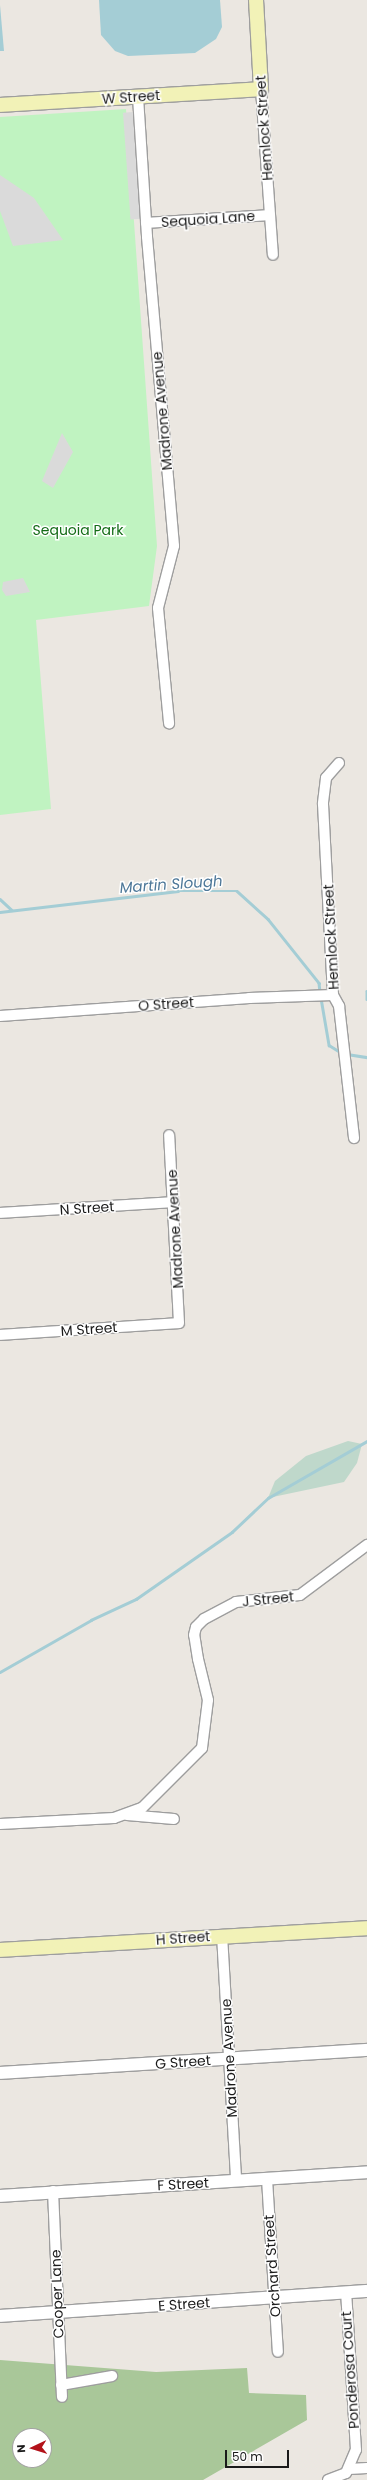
<!DOCTYPE html>
<html>
<head>
<meta charset="utf-8">
<style>
	body { margin:0 }
	#map { position:relative; width:367px; height:2480px; overflow:hidden; background:#ebe7e1; font-family:Poppins,sans-serif }
	div>[style] { position:absolute }
	.forest>* { inset:0; background:#a9c799 }
	.wetland>* { inset:0; background:#bfd8cb }
	.park>* { inset:0; background:#c0f3c1 }
	.parking>* { inset:0; background:#dadada; transform-origin:0 0 }
	.water>* { inset:0; background:#a4cdd5 }
	.stream>* { height:2.5px; margin:-1.25px; padding:0 1.25px; transform-origin:1.25px; border-radius:1.25px; background:#a4cdd5 }
	.roads { filter:drop-shadow(1px 0 #9e9e9e) drop-shadow(-1px 0 #9e9e9e) drop-shadow(0 1px #9e9e9e) drop-shadow(0 -1px #9e9e9e) }
	.minor>* { height:10px; margin:-5px; padding:0 5px; transform-origin:5px; border-radius:5px; background:#fff }
	.tertiary>* { height:12px; margin:-6px; padding:0 6px; transform-origin:6px; border-radius:6px; background:#fff }
	.secondary>* { height:14px; margin:-7px; padding:0 7px; transform-origin:7px; border-radius:7px; background:#f2f2b7 }
	span { translate:-50% -50%; white-space:nowrap; text-align:center; line-height:1.15; -webkit-text-stroke:3px #fff; paint-order:stroke }
	.street-label { font-size:14px; color:#1a1a1a }
	.park-label { font-size:14px; color:#146c17 }
	.water-label { font-size:15px; color:#4e7899; font-style:italic }
	.north { position:absolute; left:12px; top:2428px; width:40px; height:40px; box-sizing:border-box; background:#fff; border:1px solid #a3a3a3; border-radius:50%; rotate:266deg; font-size:11px; font-weight:700; line-height:16px; text-align:center; color:#1a1a1a }
	.north::after { content:''; display:block; margin:auto; width:14px; height:18px; background:#b3121a; clip-path:polygon(50% 0,100% 100%,50% 72%,0 100%) }
	.scale { position:absolute; left:225px; top:2450px; width:64px; height:18px; box-sizing:border-box; border:2px solid #1a1a1a; border-top:0; padding-left:5px; font-size:12px; line-height:14px; white-space:nowrap; color:#1a1a1a; -webkit-text-stroke:3px #fff; paint-order:stroke }
</style>
</head>
<body>
<div id="map">
	<div class="forest">
		<i style="clip-path:polygon(evenodd,0 2360px,156px 2372px,247px 2368px,249px 2393px,306px 2395px,307px 2420px,203px 2480px,0 2480px,0 2360px,20px 2436px,44px 2436px,44px 2460px,20px 2460px,20px 2436px)"></i>
	</div>
	<div class="wetland">
		<i style="clip-path:polygon(348px 1441px,362px 1444px,357px 1463px,344px 1482px,268px 1498px,275px 1481px,306px 1456px)"></i>
	</div>
	<div class="park">
		<i style="clip-path:polygon(126px 109px,157px 546px,149px 606px,36px 620px,51px 809px,0 815px,0 117px)"></i>
	</div>
	<div class="parking">
		<i style="left:133px;top:112px;width:107px;height:10px;rotate:86deg"></i>
		<i style="clip-path:polygon(0 175px,34px 198px,63px 240px,13px 246px,0 211px)"></i>
		<i style="clip-path:polygon(62px 433px,73px 452px,53px 488px,42px 481px)"></i>
		<i style="clip-path:polygon(23px 578px,30px 592px,6px 596px,2px 590px,3px 582px)"></i>
	</div>
	<div class="water">
		<i style="clip-path:polygon(99px 0,220px 0,222px 27px,216px 39px,195px 53px,128px 56px,115px 51px,101px 35px)"></i>
		<i style="clip-path:polygon(0 5px,4px 51px,0 51px)"></i>
	</div>
	<div class="stream">
		<i style="left:0;top:899px;width:16px;rotate:43deg"></i>
		<i style="left:0;top:912px;width:179px;rotate:-6.7deg"></i>
		<i style="left:178px;top:891px;width:59px"></i>
		<i style="left:237px;top:891px;width:42px;rotate:42.1deg"></i>
		<i style="left:268px;top:919px;width:82px;rotate:51.4deg"></i>
		<i style="left:319px;top:983px;width:10px;rotate:84deg"></i>
		<i style="left:367px;top:991px;width:8px;rotate:90deg"></i>
		<i style="left:321px;top:998px;width:48px;rotate:80.3deg"></i>
		<i style="left:329px;top:1045px;width:15px;rotate:32deg"></i>
		<i style="left:347px;top:1054px;width:20px;rotate:9deg"></i>
		<i style="left:0;top:1672px;width:105px;rotate:-29.7deg"></i>
		<i style="left:91px;top:1620px;width:50px;rotate:-25deg"></i>
		<i style="left:136px;top:1599px;width:117px;rotate:-34.9deg"></i>
		<i style="left:232px;top:1532px;width:50px;rotate:-43.4deg"></i>
		<i style="left:268px;top:1498px;width:114px;rotate:-29.9deg"></i>
	</div>
	<div class="roads">
		<div class="minor">
			<i style="left:261px;top:89px;width:166px;rotate:85.9deg"></i>
			<i style="left:138px;top:97px;width:140px;rotate:86.3deg"></i>
			<i style="left:147px;top:237px;width:310px;rotate:85deg"></i>
			<i style="left:174px;top:546px;width:64px;rotate:104.5deg"></i>
			<i style="left:158px;top:608px;width:116px;rotate:84.5deg"></i>
			<i style="left:146px;top:223px;width:124px;rotate:-3.7deg"></i>
			<i style="left:339px;top:763px;width:20px;rotate:131deg"></i>
			<i style="left:326px;top:778px;width:26px;rotate:97deg"></i>
			<i style="left:323px;top:804px;width:191px;rotate:87deg"></i>
			<i style="left:333px;top:995px;width:13px;rotate:61deg"></i>
			<i style="left:339px;top:1006px;width:133px;rotate:83.5deg"></i>
			<i style="left:0;top:1016px;width:250px;rotate:-4.1deg"></i>
			<i style="left:249px;top:998px;width:84px;rotate:-2deg"></i>
			<i style="left:0;top:1213px;width:174px;rotate:-3.6deg"></i>
			<i style="left:0;top:1335px;width:179px;rotate:-3.8deg"></i>
			<i style="left:179px;top:1323px;width:188px;rotate:-93deg"></i>
			<i style="left:127px;top:1815px;width:47px;rotate:4.9deg"></i>
			<i style="left:0;top:1824px;width:114px;rotate:-3deg"></i>
			<i style="left:114px;top:1818px;width:30px;rotate:-20deg"></i>
			<i style="left:142px;top:1808px;width:85px;rotate:-45deg"></i>
			<i style="left:202px;top:1748px;width:48px;rotate:-82.9deg"></i>
			<i style="left:208px;top:1700px;width:42px;rotate:-103.7deg"></i>
			<i style="left:198px;top:1659px;width:24px;rotate:-99deg"></i>
			<i style="left:194px;top:1635px;width:8px;rotate:-76deg"></i>
			<i style="left:196px;top:1627px;width:11px;rotate:-45deg"></i>
			<i style="left:204px;top:1619px;width:36px;rotate:-28deg"></i>
			<i style="left:236px;top:1602px;width:64px;rotate:-6.2deg"></i>
			<i style="left:300px;top:1595px;width:84px;rotate:-36.7deg"></i>
			<i style="left:222px;top:1935px;width:246px;rotate:86.7deg"></i>
			<i style="left:267px;top:2179px;width:173px;rotate:86.4deg"></i>
			<i style="left:53px;top:2191px;width:206px;rotate:87.5deg"></i>
			<i style="left:61px;top:2385px;width:52px;rotate:-10deg"></i>
			<i style="left:349px;top:2469px;width:18px;rotate:-3deg"></i>
			<i style="left:328px;top:2480px;width:19px;rotate:-21deg"></i>
			<i style="left:346px;top:2473px;width:25px;rotate:-67deg"></i>
			<i style="left:356px;top:2450px;width:157px;rotate:-93.6deg"></i>
		</div>
		<div class="tertiary">
			<i style="left:0;top:2073px;width:368px;rotate:-3.6deg"></i>
			<i style="left:0;top:2196px;width:368px;rotate:-3.7deg"></i>
			<i style="left:0;top:2316px;width:368px;rotate:-3.9deg"></i>
		</div>
		<div class="secondary">
			<i style="left:0;top:105px;width:261px;rotate:-3.5deg"></i>
			<i style="left:261px;top:89px;width:89px;rotate:-93.2deg"></i>
			<i style="left:0;top:1950px;width:368px;rotate:-3.4deg"></i>
		</div>
	</div>
	<div class="street-label">
		<span style="left:131px;top:97px;rotate:-4deg">W Street</span>
		<span style="left:264px;top:128px;rotate:-94deg">Hemlock Street</span>
		<span style="left:208px;top:219px;rotate:-4deg">Sequoia Lane</span>
		<span style="left:162px;top:411px;rotate:-95deg">Madrone Avenue</span>
		<span style="left:331px;top:937px;rotate:-93deg">Hemlock Street</span>
		<span style="left:166px;top:1004px;rotate:-4deg">O Street</span>
		<span style="left:87px;top:1208px;rotate:-4deg">N Street</span>
		<span style="left:175px;top:1229px;rotate:-93deg">Madrone Avenue</span>
		<span style="left:89px;top:1329px;rotate:-4deg">M Street</span>
		<span style="left:268px;top:1599px;rotate:-6deg">J Street</span>
		<span style="left:183px;top:1938px;rotate:-4deg">H Street</span>
		<span style="left:229px;top:2058px;rotate:-93deg">Madrone Avenue</span>
		<span style="left:183px;top:2062px;rotate:-4deg">G Street</span>
		<span style="left:183px;top:2184px;rotate:-3deg">F Street</span>
		<span style="left:272px;top:2266px;rotate:-94deg">Orchard Street</span>
		<span style="left:57px;top:2294px;rotate:-92deg">Cooper Lane</span>
		<span style="left:184px;top:2304px;rotate:-4deg">E Street</span>
		<span style="left:350px;top:2370px;rotate:-94deg">Ponderosa Court</span>
	</div>
	<div class="park-label">
		<span style="left:78px;top:530px">Sequoia Park</span>
	</div>
	<div class="water-label">
		<span style="left:171px;top:884px;rotate:-4deg">Martin Slough</span>
	</div>
	<div class="north">N</div>
	<div class="scale">50 m</div>
</div>
</body>
</html>
